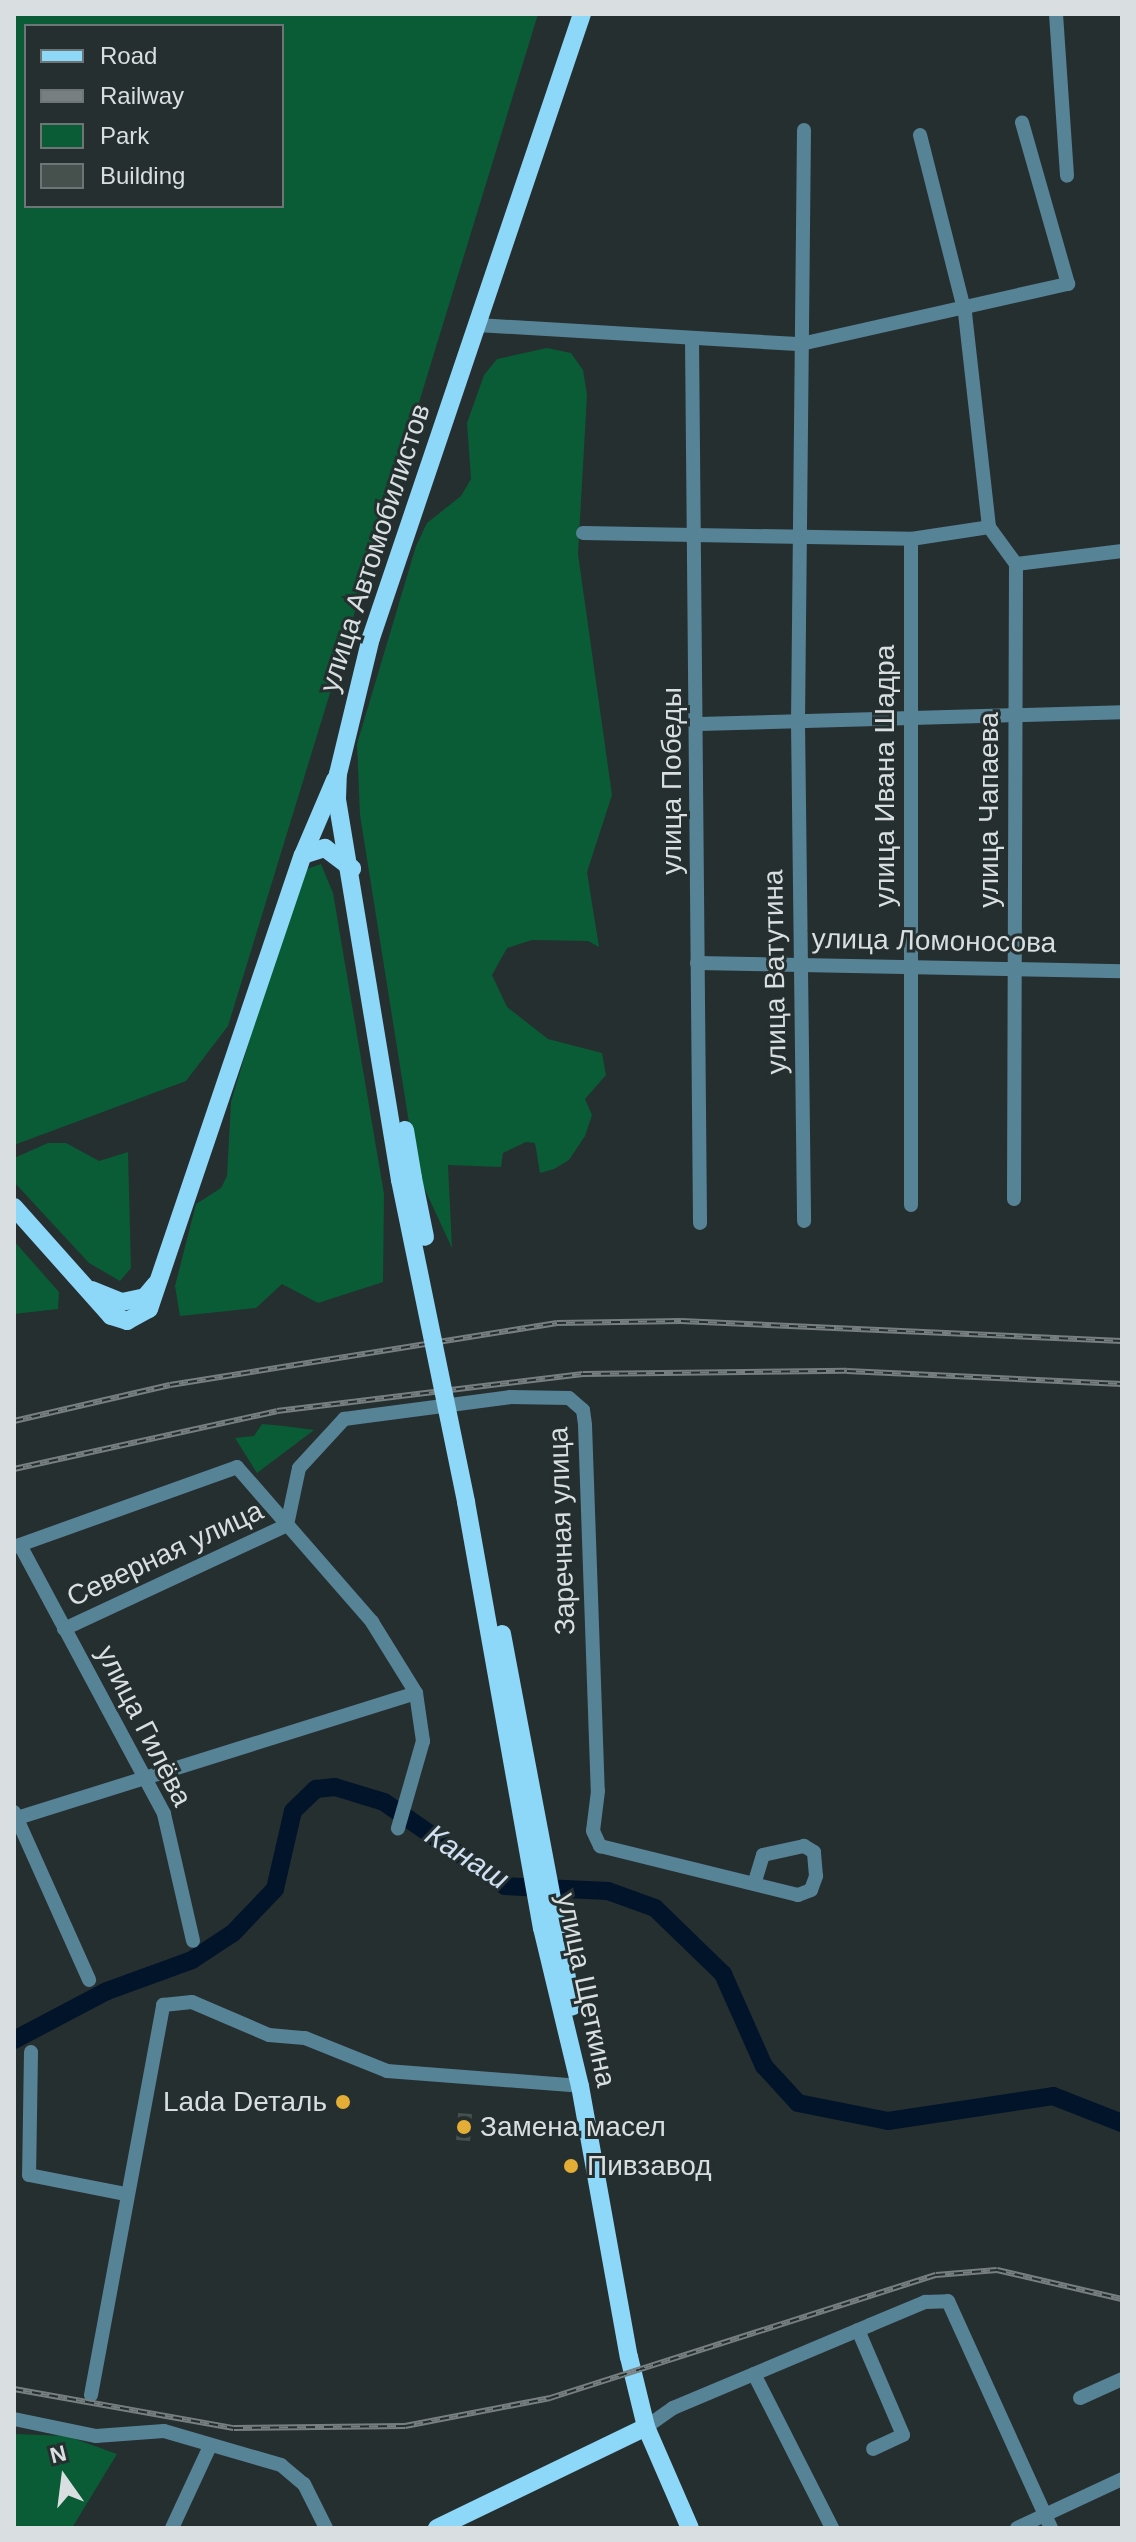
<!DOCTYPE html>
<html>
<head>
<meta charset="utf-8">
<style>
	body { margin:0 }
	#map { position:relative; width:1136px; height:2542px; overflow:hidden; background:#252f30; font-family:Arial,sans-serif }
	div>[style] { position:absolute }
	.green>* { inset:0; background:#095c35 }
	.river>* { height:18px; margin:-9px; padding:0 9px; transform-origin:9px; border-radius:9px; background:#02142a }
	.building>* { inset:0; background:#46514e; transform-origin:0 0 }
	.minor>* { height:14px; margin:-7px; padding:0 7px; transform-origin:7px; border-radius:7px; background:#578397 }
	.major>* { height:18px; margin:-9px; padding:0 9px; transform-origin:9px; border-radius:9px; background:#8dd7f8 }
	.rail>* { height:6px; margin-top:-3px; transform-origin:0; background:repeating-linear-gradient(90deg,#252f30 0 9px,#777f80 0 18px); box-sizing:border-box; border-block:2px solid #777f80 }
	.major-bridge>* { height:18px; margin:-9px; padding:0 9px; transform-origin:9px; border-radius:9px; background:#8dd7f8 }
	.dots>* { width:22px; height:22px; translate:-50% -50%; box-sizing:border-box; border:4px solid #252f30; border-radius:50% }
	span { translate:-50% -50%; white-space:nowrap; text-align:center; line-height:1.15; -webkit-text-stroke:6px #252f30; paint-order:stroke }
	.street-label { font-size:28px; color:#d9dfe0 }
	.poi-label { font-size:28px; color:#d9dfe0 }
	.right { translate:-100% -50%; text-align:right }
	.left { translate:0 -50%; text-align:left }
	.water-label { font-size:30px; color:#d1e1f4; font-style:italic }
	.frame { position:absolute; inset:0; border:16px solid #d9dfe0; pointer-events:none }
	.legend { position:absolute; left:24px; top:24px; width:260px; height:184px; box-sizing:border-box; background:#252f30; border:2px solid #6d7576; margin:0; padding:10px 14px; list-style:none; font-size:24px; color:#d9dfe0 }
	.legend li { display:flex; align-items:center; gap:16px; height:40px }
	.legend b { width:40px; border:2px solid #6d7576 }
	.north { position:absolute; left:24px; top:2438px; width:80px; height:80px; -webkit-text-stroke:6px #252f30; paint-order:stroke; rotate:346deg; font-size:22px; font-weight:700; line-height:32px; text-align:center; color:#d9dfe0 }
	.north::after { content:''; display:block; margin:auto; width:28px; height:36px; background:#d9dfe0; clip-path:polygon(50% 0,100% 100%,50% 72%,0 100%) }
</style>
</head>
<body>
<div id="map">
	<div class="green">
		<i style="clip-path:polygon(evenodd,14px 14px,538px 14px,228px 1026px,186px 1081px,14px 1145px,14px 14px,26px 26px,282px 26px,282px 206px,26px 206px,26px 26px)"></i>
		<i style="clip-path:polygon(547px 348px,571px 353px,583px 370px,587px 395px,578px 554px,612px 795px,587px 872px,599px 947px,588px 941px,532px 940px,507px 948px,492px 975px,507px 1007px,548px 1039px,602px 1053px,606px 1075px,585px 1099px,592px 1115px,585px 1136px,569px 1160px,554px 1169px,540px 1173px,535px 1143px,526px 1142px,503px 1153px,501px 1167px,448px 1165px,452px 1248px,420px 1179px,413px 1148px,360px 815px,357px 744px,416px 546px,427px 523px,461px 496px,471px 479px,467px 423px,484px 375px,497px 359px)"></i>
		<i style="clip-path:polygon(321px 864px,333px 893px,384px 1194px,383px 1282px,318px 1303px,282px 1284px,256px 1308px,180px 1316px,175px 1286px,196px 1204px,221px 1188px,227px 1176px,231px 1102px,271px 968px,304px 870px)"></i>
		<i style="clip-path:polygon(48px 1143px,66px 1143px,99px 1161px,128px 1152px,131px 1268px,120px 1281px,89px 1263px,14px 1182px,14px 1158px)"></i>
		<i style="clip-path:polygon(14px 1241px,59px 1292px,58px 1309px,14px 1314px)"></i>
		<i style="clip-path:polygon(262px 1424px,284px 1426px,314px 1430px,257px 1473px,235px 1438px,254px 1436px)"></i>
		<i style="clip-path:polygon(14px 2434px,67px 2436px,117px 2454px,72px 2528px,14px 2528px)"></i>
	</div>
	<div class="river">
		<i style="left:14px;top:2040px;width:105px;rotate:-27.8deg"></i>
		<i style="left:107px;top:1991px;width:90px;rotate:-20deg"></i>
		<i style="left:192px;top:1960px;width:49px;rotate:-33.4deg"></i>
		<i style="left:233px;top:1933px;width:61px;rotate:-46.3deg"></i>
		<i style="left:275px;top:1889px;width:80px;rotate:-77deg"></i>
		<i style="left:293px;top:1811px;width:32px;rotate:-44deg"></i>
		<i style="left:316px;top:1789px;width:19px;rotate:-6deg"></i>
		<i style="left:335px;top:1787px;width:51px;rotate:17deg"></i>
		<i style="left:384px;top:1802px;width:147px;rotate:34.8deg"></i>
		<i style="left:505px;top:1886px;width:103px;rotate:2.8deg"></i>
		<i style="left:608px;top:1891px;width:50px;rotate:19.9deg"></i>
		<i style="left:655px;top:1908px;width:95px;rotate:44.1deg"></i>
		<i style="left:723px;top:1974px;width:101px;rotate:66deg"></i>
		<i style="left:764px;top:2066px;width:50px;rotate:47.4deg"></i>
		<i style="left:798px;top:2103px;width:92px;rotate:11.3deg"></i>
		<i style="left:888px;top:2121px;width:167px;rotate:-8.6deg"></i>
		<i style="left:1053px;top:2096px;width:74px;rotate:21.4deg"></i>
	</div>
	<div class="building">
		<i style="left:458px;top:2113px;width:14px;height:27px;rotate:4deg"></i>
	</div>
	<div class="minor">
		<i style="left:1056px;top:14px;width:162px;rotate:86.1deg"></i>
		<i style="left:804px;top:130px;width:593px;rotate:90.58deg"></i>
		<i style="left:798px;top:723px;width:498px;rotate:89.3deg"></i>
		<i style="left:920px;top:135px;width:184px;rotate:75.8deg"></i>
		<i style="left:965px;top:313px;width:215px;rotate:83.6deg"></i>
		<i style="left:477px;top:325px;width:325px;rotate:3.4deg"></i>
		<i style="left:801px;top:344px;width:274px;rotate:-12.7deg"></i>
		<i style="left:1068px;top:284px;width:168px;rotate:-105.9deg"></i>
		<i style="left:692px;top:339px;width:884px;rotate:89.48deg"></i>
		<i style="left:583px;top:533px;width:328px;rotate:1deg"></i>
		<i style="left:911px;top:539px;width:79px;rotate:-8.7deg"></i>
		<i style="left:989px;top:527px;width:46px;rotate:53.9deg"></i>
		<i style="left:1016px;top:564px;width:107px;rotate:-7deg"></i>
		<i style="left:699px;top:724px;width:423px;rotate:-1.6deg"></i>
		<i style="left:697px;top:963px;width:425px;rotate:1.1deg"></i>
		<i style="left:1014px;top:1199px;width:635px;rotate:-89.82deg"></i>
		<i style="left:911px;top:1205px;width:666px;rotate:-90deg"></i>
		<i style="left:20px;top:1545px;width:305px;rotate:61.8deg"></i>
		<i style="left:164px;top:1814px;width:130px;rotate:77.1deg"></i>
		<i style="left:14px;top:1547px;width:237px;rotate:-19.7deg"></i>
		<i style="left:237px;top:1467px;width:206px;rotate:48.9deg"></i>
		<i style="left:372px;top:1622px;width:84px;rotate:58.2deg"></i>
		<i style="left:416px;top:1693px;width:49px;rotate:81.7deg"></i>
		<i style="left:423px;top:1741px;width:91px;rotate:106deg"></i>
		<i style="left:64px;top:1629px;width:246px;rotate:-25deg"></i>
		<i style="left:287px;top:1525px;width:58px;rotate:-78.1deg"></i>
		<i style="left:299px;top:1468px;width:67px;rotate:-47.4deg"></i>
		<i style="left:344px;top:1419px;width:167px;rotate:-7.5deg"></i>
		<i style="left:510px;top:1397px;width:59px;rotate:1deg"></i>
		<i style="left:569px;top:1398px;width:18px;rotate:41deg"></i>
		<i style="left:583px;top:1410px;width:15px;rotate:82deg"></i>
		<i style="left:585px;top:1425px;width:366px;rotate:88deg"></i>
		<i style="left:598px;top:1791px;width:40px;rotate:97.1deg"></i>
		<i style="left:593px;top:1831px;width:17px;rotate:65deg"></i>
		<i style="left:600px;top:1846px;width:204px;rotate:13.9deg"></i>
		<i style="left:798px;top:1895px;width:14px;rotate:-21deg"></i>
		<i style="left:811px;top:1890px;width:15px;rotate:-70deg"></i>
		<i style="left:816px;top:1876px;width:24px;rotate:-95deg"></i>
		<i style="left:814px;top:1852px;width:12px;rotate:-149deg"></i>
		<i style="left:804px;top:1846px;width:42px;rotate:167.6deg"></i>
		<i style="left:763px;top:1855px;width:30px;rotate:107deg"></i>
		<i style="left:14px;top:1812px;width:184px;rotate:65.9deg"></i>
		<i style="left:14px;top:1819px;width:421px;rotate:-17.4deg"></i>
		<i style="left:31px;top:2052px;width:123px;rotate:90.9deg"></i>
		<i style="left:29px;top:2175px;width:99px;rotate:11.1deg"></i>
		<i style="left:858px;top:2330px;width:114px;rotate:66.8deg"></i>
		<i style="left:903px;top:2435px;width:33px;rotate:155deg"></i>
		<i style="left:754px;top:2374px;width:173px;rotate:63.1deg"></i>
		<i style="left:91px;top:2395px;width:397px;rotate:-79.5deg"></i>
		<i style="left:163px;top:2005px;width:29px;rotate:-6deg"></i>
		<i style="left:192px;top:2002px;width:84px;rotate:23.2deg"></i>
		<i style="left:269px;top:2035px;width:36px;rotate:5deg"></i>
		<i style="left:305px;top:2038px;width:88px;rotate:21.9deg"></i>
		<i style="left:387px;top:2071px;width:194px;rotate:4.4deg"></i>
		<i style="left:1080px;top:2398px;width:46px;rotate:-24.3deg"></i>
		<i style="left:14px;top:2419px;width:84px;rotate:11.7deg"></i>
		<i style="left:96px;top:2436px;width:68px;rotate:-4.2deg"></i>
		<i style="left:164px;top:2431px;width:122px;rotate:16.2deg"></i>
		<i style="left:281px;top:2465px;width:30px;rotate:40deg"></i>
		<i style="left:304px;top:2484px;width:49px;rotate:63.4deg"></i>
		<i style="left:646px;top:2427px;width:33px;rotate:-35deg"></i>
		<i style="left:673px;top:2408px;width:214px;rotate:-22.8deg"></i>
		<i style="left:870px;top:2325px;width:60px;rotate:-22.7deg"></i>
		<i style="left:925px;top:2302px;width:23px;rotate:-2deg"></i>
		<i style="left:948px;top:2301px;width:249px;rotate:65.6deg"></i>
		<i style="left:172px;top:2528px;width:90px;rotate:-65.1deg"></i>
		<i style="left:1017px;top:2528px;width:116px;rotate:-25deg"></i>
	</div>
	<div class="major">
		<i style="left:303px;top:855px;width:23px;rotate:-18deg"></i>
		<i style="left:325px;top:848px;width:34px;rotate:37deg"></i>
		<i style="left:405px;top:1130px;width:49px;rotate:80.5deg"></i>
		<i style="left:400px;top:1180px;width:386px;rotate:-99.4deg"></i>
		<i style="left:337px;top:799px;width:25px;rotate:-88deg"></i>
		<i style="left:338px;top:774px;width:140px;rotate:-76.4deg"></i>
		<i style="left:371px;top:638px;width:659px;rotate:-71.32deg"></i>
		<i style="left:14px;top:1207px;width:146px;rotate:48.3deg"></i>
		<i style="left:111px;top:1316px;width:17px;rotate:17deg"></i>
		<i style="left:127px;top:1321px;width:25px;rotate:-29deg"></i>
		<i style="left:149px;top:1309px;width:479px;rotate:-71.3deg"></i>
		<i style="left:303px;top:855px;width:82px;rotate:-66.9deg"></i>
		<i style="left:92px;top:1290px;width:32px;rotate:22deg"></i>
		<i style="left:122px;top:1302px;width:24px;rotate:-12deg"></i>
		<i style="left:145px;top:1297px;width:17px;rotate:-50deg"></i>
		<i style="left:466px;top:1502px;width:433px;rotate:79.9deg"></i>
		<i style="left:542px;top:1928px;width:163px;rotate:76.5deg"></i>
		<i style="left:580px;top:2086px;width:275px;rotate:79.8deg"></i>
		<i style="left:629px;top:2357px;width:72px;rotate:76.3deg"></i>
		<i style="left:646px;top:2427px;width:110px;rotate:66.5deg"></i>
		<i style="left:502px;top:1634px;width:379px;rotate:79.3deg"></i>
		<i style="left:437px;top:2528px;width:232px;rotate:-25.8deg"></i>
	</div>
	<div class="rail">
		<i style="left:14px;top:1421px;width:160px;rotate:-13deg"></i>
		<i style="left:170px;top:1385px;width:392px;rotate:-9.1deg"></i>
		<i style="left:557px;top:1323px;width:124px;rotate:-0.9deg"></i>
		<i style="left:681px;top:1321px;width:441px;rotate:2.6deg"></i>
		<i style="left:14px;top:1469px;width:269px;rotate:-12.4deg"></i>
		<i style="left:277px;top:1411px;width:308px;rotate:-6.9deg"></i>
		<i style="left:583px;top:1374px;width:264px;rotate:-0.7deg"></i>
		<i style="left:847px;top:1371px;width:275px;rotate:2.7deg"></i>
		<i style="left:14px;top:2389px;width:223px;rotate:10.1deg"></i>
		<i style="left:234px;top:2428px;width:171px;rotate:-0.7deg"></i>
		<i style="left:405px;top:2426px;width:148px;rotate:-10.9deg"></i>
		<i style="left:550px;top:2398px;width:405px;rotate:-17.7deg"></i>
		<i style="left:936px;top:2275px;width:61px;rotate:-4.7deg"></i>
		<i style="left:997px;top:2270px;width:128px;rotate:13.1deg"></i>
	</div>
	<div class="major-bridge">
		<i style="left:413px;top:1178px;width:60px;rotate:78.5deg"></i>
		<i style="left:400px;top:1180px;width:329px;rotate:78.4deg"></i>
	</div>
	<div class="dots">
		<i style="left:343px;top:2102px;background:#e4ad35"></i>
		<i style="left:464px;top:2127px;background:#e4ad35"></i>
		<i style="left:571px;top:2166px;background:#e4ad35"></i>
	</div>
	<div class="street-label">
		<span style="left:375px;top:548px;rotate:-72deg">улица Автомобилистов</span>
		<span style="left:885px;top:776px;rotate:-90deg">улица Ивана Шадра</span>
		<span style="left:672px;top:781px;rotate:-90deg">улица Победы</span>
		<span style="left:989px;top:810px;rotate:-90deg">улица Чапаева</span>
		<span style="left:934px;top:941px;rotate:1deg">улица Ломоносова</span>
		<span style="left:775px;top:972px;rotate:-91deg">улица Ватутина</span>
		<span style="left:562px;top:1531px;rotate:-92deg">Заречная улица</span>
		<span style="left:165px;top:1554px;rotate:-25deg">Северная улица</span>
		<span style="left:144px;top:1726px;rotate:63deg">улица Гилёва</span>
		<span style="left:586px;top:1990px;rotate:78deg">улица Щеткина</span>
	</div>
	<div class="poi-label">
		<span class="right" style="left:327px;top:2102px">Lada Dеталь</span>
		<span class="left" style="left:480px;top:2127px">Замена масел</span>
		<span class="left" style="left:587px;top:2166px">Пивзавод</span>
	</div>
	<div class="water-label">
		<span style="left:467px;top:1857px;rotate:33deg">Канаш</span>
	</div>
	<div class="frame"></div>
	<ul class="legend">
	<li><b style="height:10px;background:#8dd7f8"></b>Road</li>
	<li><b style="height:10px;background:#777f80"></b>Railway</li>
	<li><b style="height:22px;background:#095c35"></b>Park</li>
	<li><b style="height:22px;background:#46514e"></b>Building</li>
	</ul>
	<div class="north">N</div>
</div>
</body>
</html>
